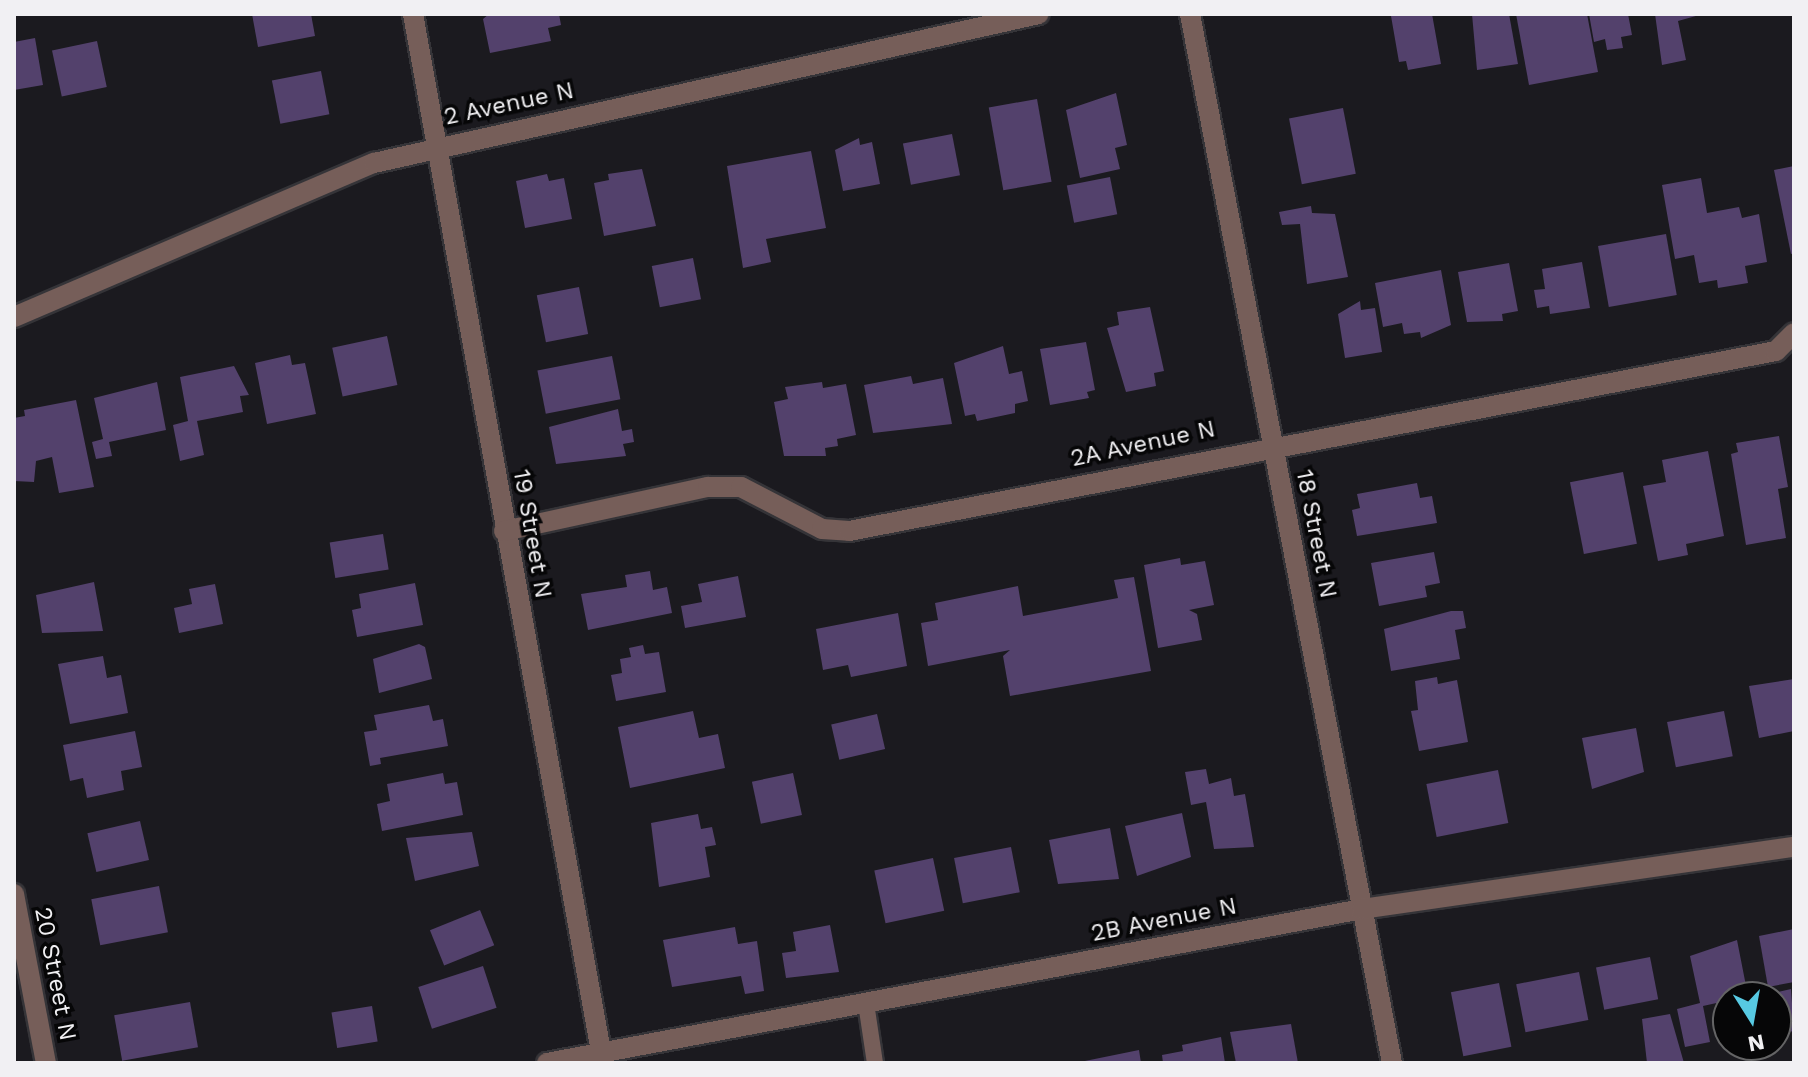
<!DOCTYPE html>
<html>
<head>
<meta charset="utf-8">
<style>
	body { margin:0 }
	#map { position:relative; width:1808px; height:1077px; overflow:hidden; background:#1b1a1f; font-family:"Work Sans",sans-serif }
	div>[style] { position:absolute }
	.building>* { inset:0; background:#53416c; transform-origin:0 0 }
	.roads { filter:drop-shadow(2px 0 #353438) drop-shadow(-2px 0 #353438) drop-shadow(0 2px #353438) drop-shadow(0 -2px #353438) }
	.lane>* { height:16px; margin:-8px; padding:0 8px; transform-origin:8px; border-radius:8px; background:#765e59 }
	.street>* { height:20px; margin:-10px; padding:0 10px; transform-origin:10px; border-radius:10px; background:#765e59 }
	span { translate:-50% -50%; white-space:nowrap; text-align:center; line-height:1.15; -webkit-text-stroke:7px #060607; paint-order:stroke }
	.street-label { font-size:24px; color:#f1f0f3 }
	.frame { position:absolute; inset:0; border:16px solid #f1f0f3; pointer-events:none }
	.north { position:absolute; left:1712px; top:981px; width:80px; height:80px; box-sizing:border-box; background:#060607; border:2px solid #646465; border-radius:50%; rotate:169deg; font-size:22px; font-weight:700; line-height:32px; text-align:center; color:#f1f0f3 }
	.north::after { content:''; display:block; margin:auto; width:28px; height:36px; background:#57c9e2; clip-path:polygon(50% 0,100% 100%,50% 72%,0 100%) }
</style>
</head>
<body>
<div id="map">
	<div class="building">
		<i style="clip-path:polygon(252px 14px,311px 14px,315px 36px,258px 47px)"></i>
		<i style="clip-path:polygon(489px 14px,559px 14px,561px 25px,548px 28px,551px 41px,490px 53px,483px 19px)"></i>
		<i style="clip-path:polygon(1404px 14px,1432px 14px,1441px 64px,1408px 70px,1406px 61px,1399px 62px,1391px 16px)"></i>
		<i style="clip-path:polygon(1472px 14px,1509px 14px,1518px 64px,1477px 70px)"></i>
		<i style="clip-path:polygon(1516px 14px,1587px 14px,1598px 72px,1529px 85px)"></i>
		<i style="clip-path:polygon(1589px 14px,1628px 14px,1632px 35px,1621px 37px,1623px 48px,1607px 50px,1605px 39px,1594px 42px)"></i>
		<i style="clip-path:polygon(1655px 14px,1703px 14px,1678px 21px,1686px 60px,1662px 65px)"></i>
		<i style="clip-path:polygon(35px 38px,43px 85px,14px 90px,14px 42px)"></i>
		<i style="left:97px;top:41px;width:47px;height:46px;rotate:78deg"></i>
		<i style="left:321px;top:71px;width:44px;height:50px;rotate:79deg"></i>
		<i style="clip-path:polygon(1116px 93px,1127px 145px,1115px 148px,1120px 169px,1080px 178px,1066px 110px)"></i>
		<i style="left:1037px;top:99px;width:84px;height:49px;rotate:80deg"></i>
		<i style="left:1343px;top:108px;width:67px;height:55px;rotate:79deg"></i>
		<i style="left:952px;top:134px;width:42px;height:50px;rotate:79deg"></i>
		<i style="clip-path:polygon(859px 138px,860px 145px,872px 142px,880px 184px,843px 191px,835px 150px)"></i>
		<i style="clip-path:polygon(811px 151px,826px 228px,766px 239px,771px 262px,743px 268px,727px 166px)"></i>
		<i style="clip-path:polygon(1794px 166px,1794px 253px,1791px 254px,1774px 170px)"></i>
		<i style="clip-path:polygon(642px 169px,656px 226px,604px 236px,594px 183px,609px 180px,608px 174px)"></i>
		<i style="clip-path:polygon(547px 174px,549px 181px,564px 178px,572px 219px,525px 228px,516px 181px)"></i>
		<i style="left:1110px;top:177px;width:38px;height:44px;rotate:79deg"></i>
		<i style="clip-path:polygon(1701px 178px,1707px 213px,1739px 207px,1742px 218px,1759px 214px,1767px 262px,1745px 266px,1748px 283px,1718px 288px,1717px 280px,1699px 283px,1694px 255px,1675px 259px,1662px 185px)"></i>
		<i style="clip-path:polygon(1311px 206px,1312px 213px,1335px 214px,1348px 277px,1307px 284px,1300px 224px,1282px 225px,1279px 212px)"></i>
		<i style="left:1666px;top:234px;width:62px;height:69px;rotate:80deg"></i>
		<i style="left:693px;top:258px;width:42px;height:42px;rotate:79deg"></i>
		<i style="clip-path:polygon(1582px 262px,1590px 308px,1550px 314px,1549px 306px,1537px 308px,1534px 290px,1545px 289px,1542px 269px)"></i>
		<i style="clip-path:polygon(1509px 263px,1518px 311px,1502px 314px,1503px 321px,1467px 322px,1458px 272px)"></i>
		<i style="clip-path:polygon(1441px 270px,1451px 325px,1421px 338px,1420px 332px,1404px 334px,1402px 323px,1383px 327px,1375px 283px)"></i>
		<i style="left:579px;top:287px;width:48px;height:43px;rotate:79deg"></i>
		<i style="clip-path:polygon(1360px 301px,1361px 310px,1375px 308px,1382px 352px,1345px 358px,1338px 314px)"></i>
		<i style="clip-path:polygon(1150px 307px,1164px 371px,1154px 373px,1156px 386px,1126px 392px,1107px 328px,1119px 325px,1117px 312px)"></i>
		<i style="left:387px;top:336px;width:50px;height:56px;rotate:78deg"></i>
		<i style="clip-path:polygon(1086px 342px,1095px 390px,1087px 392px,1089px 398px,1050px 405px,1040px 349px)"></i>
		<i style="clip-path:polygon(1003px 346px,1009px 374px,1022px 371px,1028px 401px,1015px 404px,1015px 413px,977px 421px,975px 414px,965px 416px,954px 363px)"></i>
		<i style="clip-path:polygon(290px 355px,292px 365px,305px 363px,316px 414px,267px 424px,255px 363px)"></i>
		<i style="left:612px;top:356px;width:44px;height:76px;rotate:79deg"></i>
		<i style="clip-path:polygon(234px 366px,249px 395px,240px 396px,243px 412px,197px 421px,204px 455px,180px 461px,173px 425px,188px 421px,180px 377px)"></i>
		<i style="clip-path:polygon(911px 376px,913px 384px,943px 378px,952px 424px,873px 433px,864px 385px)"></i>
		<i style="clip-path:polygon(157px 382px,166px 430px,109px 442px,112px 456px,96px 459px,92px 442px,103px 439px,94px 398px)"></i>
		<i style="clip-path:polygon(822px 382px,823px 388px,846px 384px,856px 435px,837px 439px,838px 446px,825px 448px,826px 456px,784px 456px,774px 402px,788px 399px,785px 387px)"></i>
		<i style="clip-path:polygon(76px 400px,94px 487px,59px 493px,52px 457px,36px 461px,34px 482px,14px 481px,14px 418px,25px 416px,24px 410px)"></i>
		<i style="clip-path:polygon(618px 409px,622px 431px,632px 429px,634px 442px,623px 444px,626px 456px,556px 464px,549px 427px)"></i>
		<i style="clip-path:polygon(1779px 436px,1788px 487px,1778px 489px,1786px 538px,1746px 545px,1731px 454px,1738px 452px,1736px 443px)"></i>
		<i style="clip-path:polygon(1708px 451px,1724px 536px,1686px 544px,1688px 555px,1658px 561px,1643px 486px,1666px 482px,1662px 460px)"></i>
		<i style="left:1623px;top:472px;width:73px;height:54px;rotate:79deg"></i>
		<i style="clip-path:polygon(1417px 483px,1420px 498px,1432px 496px,1437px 523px,1357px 536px,1352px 510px,1360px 508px,1357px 494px)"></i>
		<i style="left:383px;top:534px;width:36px;height:54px;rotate:81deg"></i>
		<i style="clip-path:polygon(1434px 552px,1440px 583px,1425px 586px,1427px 597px,1379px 606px,1371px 563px)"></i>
		<i style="clip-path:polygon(1180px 558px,1181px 565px,1205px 561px,1214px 605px,1189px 610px,1197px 614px,1202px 640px,1158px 648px,1144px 565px)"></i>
		<i style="clip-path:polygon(650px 571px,653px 590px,667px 587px,672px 613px,588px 630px,581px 594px,627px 587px,625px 575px)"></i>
		<i style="clip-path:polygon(738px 576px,746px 617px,685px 628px,681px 606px,702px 602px,698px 584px)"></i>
		<i style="clip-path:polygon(1134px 577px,1151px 671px,1010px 696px,1003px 656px,1010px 650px,928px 666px,921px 623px,938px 620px,935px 603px,1018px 586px,1023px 616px,1118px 598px,1114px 580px)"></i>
		<i style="clip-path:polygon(94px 582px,103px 631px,42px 633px,36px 595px)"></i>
		<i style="clip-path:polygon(415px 583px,423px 625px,357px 637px,352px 610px,361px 608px,359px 594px)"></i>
		<i style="clip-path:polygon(215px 584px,223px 624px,179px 633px,174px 608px,192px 604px,189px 589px)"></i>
		<i style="clip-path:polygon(1451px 611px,1463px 611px,1466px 628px,1455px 630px,1460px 659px,1391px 671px,1384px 629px)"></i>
		<i style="clip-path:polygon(898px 613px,907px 666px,851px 677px,848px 665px,823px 670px,816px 629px)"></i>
		<i style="clip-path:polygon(419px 644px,425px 647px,432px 679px,379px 693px,373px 659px)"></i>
		<i style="clip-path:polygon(643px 645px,645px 654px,659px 652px,666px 692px,616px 701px,611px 675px,622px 673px,620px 659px,631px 657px,629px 648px)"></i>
		<i style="clip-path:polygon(103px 656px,107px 678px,121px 675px,128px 713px,70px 724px,58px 664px)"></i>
		<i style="clip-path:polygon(1437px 677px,1438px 684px,1457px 680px,1468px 742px,1419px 751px,1411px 711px,1418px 710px,1415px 681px)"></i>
		<i style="clip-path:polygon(1794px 679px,1794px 731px,1759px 738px,1749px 686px)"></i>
		<i style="clip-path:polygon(429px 705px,433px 721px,443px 719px,448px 746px,380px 758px,381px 764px,370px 766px,364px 732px,377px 730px,374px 715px)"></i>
		<i style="clip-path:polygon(693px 711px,699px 738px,718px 734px,725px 768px,630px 788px,618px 727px)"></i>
		<i style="left:1724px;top:711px;width:46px;height:58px;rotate:79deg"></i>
		<i style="left:877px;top:714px;width:36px;height:47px;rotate:77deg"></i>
		<i style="clip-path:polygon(1636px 728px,1644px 772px,1592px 789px,1582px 738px)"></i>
		<i style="clip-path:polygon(135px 731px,142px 767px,121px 771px,124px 790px,87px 798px,83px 778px,70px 781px,63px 745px)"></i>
		<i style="clip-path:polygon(1206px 769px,1209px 784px,1231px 778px,1234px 796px,1245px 794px,1254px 847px,1214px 849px,1206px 802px,1191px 805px,1185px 772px)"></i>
		<i style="left:1498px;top:770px;width:54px;height:73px;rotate:79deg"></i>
		<i style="clip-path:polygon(443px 773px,445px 784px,457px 782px,463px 815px,382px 831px,377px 804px,390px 801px,387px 784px)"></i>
		<i style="left:793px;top:773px;width:43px;height:42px;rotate:78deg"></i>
		<i style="clip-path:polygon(1182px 813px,1191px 857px,1137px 876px,1125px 826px)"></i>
		<i style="clip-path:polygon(698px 814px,701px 829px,712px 827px,716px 845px,705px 847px,710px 877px,659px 887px,651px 823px)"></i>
		<i style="left:140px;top:821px;width:40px;height:54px;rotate:77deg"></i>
		<i style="clip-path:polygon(1110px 828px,1119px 879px,1058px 884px,1049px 840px)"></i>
		<i style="clip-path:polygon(472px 832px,479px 866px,415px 881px,406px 838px)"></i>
		<i style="left:1011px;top:847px;width:46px;height:58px;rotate:79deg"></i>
		<i style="left:933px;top:858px;width:54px;height:60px;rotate:78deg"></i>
		<i style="left:159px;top:886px;width:47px;height:69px;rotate:79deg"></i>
		<i style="left:480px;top:910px;width:38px;height:54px;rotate:68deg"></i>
		<i style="clip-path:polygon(830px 925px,839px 972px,786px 978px,782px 953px,796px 951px,793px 932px)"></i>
		<i style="clip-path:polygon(735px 927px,738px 944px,757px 941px,764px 991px,745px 994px,741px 976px,672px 987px,663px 940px)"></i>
		<i style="clip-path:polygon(1794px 929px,1794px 982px,1768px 987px,1759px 936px)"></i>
		<i style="clip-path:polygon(1737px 940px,1748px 996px,1703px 1006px,1710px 1042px,1685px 1047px,1677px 1009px,1700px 1003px,1690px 956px)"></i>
		<i style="left:1650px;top:957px;width:43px;height:55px;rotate:79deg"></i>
		<i style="left:483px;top:966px;width:44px;height:68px;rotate:72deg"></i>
		<i style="left:1579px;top:972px;width:49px;height:64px;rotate:79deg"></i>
		<i style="left:1499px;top:983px;width:65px;height:49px;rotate:79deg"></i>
		<i style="clip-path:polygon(1791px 989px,1794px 1031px,1776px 1034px,1776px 997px,1761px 996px)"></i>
		<i style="left:190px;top:1002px;width:46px;height:77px;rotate:80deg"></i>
		<i style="left:372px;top:1006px;width:36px;height:41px;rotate:81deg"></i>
		<i style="clip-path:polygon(1670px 1014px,1684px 1063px,1647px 1063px,1642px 1019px)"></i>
		<i style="clip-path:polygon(1291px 1024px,1298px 1063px,1236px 1063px,1230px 1032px)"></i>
		<i style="clip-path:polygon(1221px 1037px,1225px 1063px,1163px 1063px,1162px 1055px,1183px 1051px,1182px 1045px)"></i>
		<i style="clip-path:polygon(1139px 1050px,1141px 1063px,1080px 1063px,1080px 1062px)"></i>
	</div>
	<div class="roads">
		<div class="lane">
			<i style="left:866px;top:1003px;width:61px;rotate:81.5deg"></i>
		</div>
		<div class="street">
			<i style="left:413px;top:14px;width:1066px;rotate:79.73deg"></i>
			<i style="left:1190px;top:14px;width:1068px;rotate:79.1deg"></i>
			<i style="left:14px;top:317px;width:392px;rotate:-23.2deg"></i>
			<i style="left:374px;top:163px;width:681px;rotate:-12.63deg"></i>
			<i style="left:504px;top:531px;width:209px;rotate:-12.2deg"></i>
			<i style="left:708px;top:487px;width:33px"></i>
			<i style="left:741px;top:487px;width:91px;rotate:27.4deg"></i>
			<i style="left:822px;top:529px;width:27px;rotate:4deg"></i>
			<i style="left:849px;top:531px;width:944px;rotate:-10.99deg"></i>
			<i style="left:1776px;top:351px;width:25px;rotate:-45deg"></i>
			<i style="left:14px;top:894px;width:172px;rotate:79.3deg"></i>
			<i style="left:547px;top:1063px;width:829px;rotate:-10.7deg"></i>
			<i style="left:1362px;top:909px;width:436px;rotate:-8.2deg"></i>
		</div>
	</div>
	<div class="street-label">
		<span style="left:509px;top:104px;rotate:-12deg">2 Avenue N</span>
		<span style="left:1143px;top:444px;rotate:-12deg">2A Avenue N</span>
		<span style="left:532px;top:534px;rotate:80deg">19 Street N</span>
		<span style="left:1316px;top:534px;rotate:79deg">18 Street N</span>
		<span style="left:1164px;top:920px;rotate:-11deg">2B Avenue N</span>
		<span style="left:55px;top:974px;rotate:79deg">20 Street N</span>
	</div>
	<div class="frame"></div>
	<div class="north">N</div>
</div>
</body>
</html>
